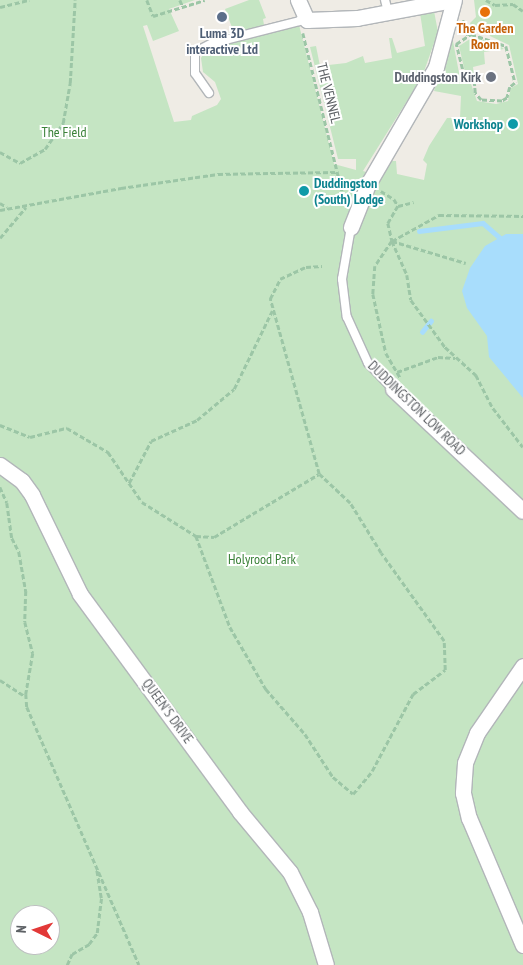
<!DOCTYPE html>
<html>
<head>
<meta charset="utf-8">
<style>
	body { margin:0 }
	#map { position:relative; width:523px; height:965px; overflow:hidden; background:#efece5; font-family:"PT Sans Narrow",sans-serif }
	div>[style] { position:absolute }
	.green>* { inset:0; background:#c5e5c3 }
	.water>* { inset:0; background:#a8ddfc }
	.stream>* { height:4.5px; margin:-2.25px; padding:0 2.25px; transform-origin:2.25px; border-radius:2.25px; background:#a8ddfc }
	.path>* { height:2.5px; margin-top:-1.25px; transform-origin:0; background:repeating-linear-gradient(90deg,#9cc6a6 0 5px,transparent 0 7.5px) }
	.roads { filter:drop-shadow(1px 0 #b2b6b9) drop-shadow(-1px 0 #b2b6b9) drop-shadow(0 1px #b2b6b9) drop-shadow(0 -1px #b2b6b9) }
	.lane>* { height:8px; margin:-4px; padding:0 4px; transform-origin:4px; border-radius:4px; background:#fff }
	.street>* { height:15px; margin:-7.5px; padding:0 7.5px; transform-origin:7.5px; border-radius:7.5px; background:#fff }
	.dots>* { width:14px; height:14px; translate:-50% -50%; box-sizing:border-box; border:2px solid #fff; border-radius:50% }
	span { translate:-50% -50%; white-space:nowrap; text-align:center; line-height:1.15; -webkit-text-stroke:4px #fff; paint-order:stroke }
	.food-label { font-size:14px; color:#c56008; font-weight:700 }
	.service-label { font-size:14px; color:#4e5e75; font-weight:700 }
	.worship-label { font-size:14px; color:#5b616d; font-weight:700 }
	.right { translate:-100% -50%; text-align:right }
	.street-label { font-size:14px; color:#5d6165 }
	.culture-label { font-size:14px; color:#0d838f; font-weight:700 }
	.left { translate:0 -50%; text-align:left }
	.park-label { font-size:14px; color:#3a8138 }
	.north { position:absolute; left:10px; top:905px; width:50px; height:50px; box-sizing:border-box; background:#fff; border:1px solid #bec0c1; border-radius:50%; rotate:274deg; font-size:14px; font-weight:700; line-height:20px; text-align:center; color:#5d6165 }
	.north::after { content:''; display:block; margin:auto; width:18px; height:22px; background:#e23938; clip-path:polygon(50% 0,100% 100%,50% 72%,0 100%) }
</style>
</head>
<body>
<div id="map">
	<div class="green">
		<i style="clip-path:polygon(evenodd,0 0,195px 0,169px 9px,179px 31px,153px 41px,147px 25px,143px 26px,174px 122px,191px 120px,192px 116px,217px 105px,221px 99px,215px 82px,203px 72px,201px 58px,204px 53px,227px 43px,299px 25px,334px 164px,356px 170px,356px 159px,338px 159px,310px 47px,316px 46px,320px 66px,346px 63px,363px 56px,365px 63px,392px 58px,389px 38px,392px 38px,397px 53px,425px 46px,420px 13px,434px 11px,438px 32px,422px 77px,363px 171px,382px 177px,392px 161px,396px 161px,397px 174px,424px 180px,427px 164px,423px 160px,429px 146px,447px 118px,460px 118px,461px 96px,434px 91px,452px 36px,460px 78px,471px 84px,477px 101px,496px 104px,508px 101px,511px 88px,518px 84px,509px 45px,490px 36px,486px 23px,478px 30px,472px 29px,470px 23px,476px 17px,474px 0,523px 0,523px 965px,0 965px,0 0,20px 915px,50px 915px,50px 945px,20px 945px,20px 915px)"></i>
		<i style="clip-path:polygon(249px 0,259px 0,266px 18px,263px 19px,264px 25px,224px 36px,233px 30px,225px 9px)"></i>
		<i style="clip-path:polygon(473px 37px,494px 42px,504px 49px,484px 52px,485px 64px,473px 67px,474px 76px,465px 72px,459px 46px)"></i>
	</div>
	<div class="water">
		<i style="clip-path:polygon(506px 234px,523px 234px,523px 398px,489px 357px,487px 336px,467px 308px,462px 291px,470px 268px,485px 246px)"></i>
	</div>
	<div class="stream">
		<i style="left:419px;top:231px;width:64px;rotate:-7.1deg"></i>
		<i style="left:483px;top:223px;width:23px;rotate:41deg"></i>
		<i style="left:422px;top:332px;width:14px;rotate:-51deg"></i>
	</div>
	<div class="path">
		<i style="left:147px;top:0;width:17px;rotate:69deg"></i>
		<i style="left:153px;top:16px;width:54px;rotate:-17.1deg"></i>
		<i style="left:180px;top:0;width:8px;rotate:67deg"></i>
		<i style="left:486px;top:0;width:10px;rotate:29deg"></i>
		<i style="left:495px;top:5px;width:18px;rotate:-3deg"></i>
		<i style="left:513px;top:4px;width:12px;rotate:35deg"></i>
		<i style="left:0;top:7px;width:30px;rotate:-14deg"></i>
		<i style="left:463px;top:20px;width:16px;rotate:72deg"></i>
		<i style="left:303px;top:33px;width:171px;rotate:76.1deg"></i>
		<i style="left:471px;top:34px;width:37px;rotate:19deg"></i>
		<i style="left:506px;top:46px;width:38px;rotate:76deg"></i>
		<i style="left:515px;top:83px;width:6px;rotate:141deg"></i>
		<i style="left:510px;top:87px;width:11px;rotate:105deg"></i>
		<i style="left:507px;top:98px;width:6px;rotate:149deg"></i>
		<i style="left:502px;top:101px;width:21px;rotate:-177deg"></i>
		<i style="left:481px;top:100px;width:9px;rotate:-131deg"></i>
		<i style="left:475px;top:93px;width:12px;rotate:-95deg"></i>
		<i style="left:474px;top:81px;width:11px;rotate:-153deg"></i>
		<i style="left:464px;top:76px;width:33px;rotate:-104deg"></i>
		<i style="left:456px;top:44px;width:18px;rotate:-34deg"></i>
		<i style="left:0;top:152px;width:23px;rotate:29deg"></i>
		<i style="left:20px;top:163px;width:29px;rotate:-29deg"></i>
		<i style="left:45px;top:149px;width:32px;rotate:-55deg"></i>
		<i style="left:63px;top:123px;width:41px;rotate:-80.1deg"></i>
		<i style="left:70px;top:83px;width:83px;rotate:-86.6deg"></i>
		<i style="left:381px;top:191px;width:15px;rotate:32deg"></i>
		<i style="left:394px;top:199px;width:8px;rotate:60deg"></i>
		<i style="left:398px;top:206px;width:20px;rotate:120deg"></i>
		<i style="left:388px;top:223px;width:18px;rotate:77deg"></i>
		<i style="left:392px;top:241px;width:30px;rotate:124deg"></i>
		<i style="left:375px;top:266px;width:28px;rotate:94deg"></i>
		<i style="left:373px;top:294px;width:60px;rotate:77.6deg"></i>
		<i style="left:386px;top:353px;width:28px;rotate:60deg"></i>
		<i style="left:0;top:203px;width:8px;rotate:30deg"></i>
		<i style="left:398px;top:206px;width:16px;rotate:-14deg"></i>
		<i style="left:0;top:210px;width:123px;rotate:-10.3deg"></i>
		<i style="left:121px;top:188px;width:98px;rotate:-8.2deg"></i>
		<i style="left:218px;top:174px;width:120px;rotate:-1deg"></i>
		<i style="left:0;top:238px;width:40px;rotate:-50deg"></i>
		<i style="left:392px;top:241px;width:37px;rotate:66deg"></i>
		<i style="left:407px;top:275px;width:25px;rotate:81deg"></i>
		<i style="left:411px;top:300px;width:58px;rotate:54.1deg"></i>
		<i style="left:445px;top:347px;width:42px;rotate:42.1deg"></i>
		<i style="left:476px;top:375px;width:37px;rotate:63deg"></i>
		<i style="left:493px;top:408px;width:49px;rotate:52.4deg"></i>
		<i style="left:392px;top:241px;width:54px;rotate:-29deg"></i>
		<i style="left:439px;top:215px;width:84px;rotate:0.7deg"></i>
		<i style="left:392px;top:241px;width:77px;rotate:16.6deg"></i>
		<i style="left:397px;top:372px;width:44px;rotate:-20.1deg"></i>
		<i style="left:438px;top:357px;width:17px;rotate:3deg"></i>
		<i style="left:0;top:425px;width:32px;rotate:22deg"></i>
		<i style="left:30px;top:437px;width:38px;rotate:-14deg"></i>
		<i style="left:67px;top:428px;width:48px;rotate:30.3deg"></i>
		<i style="left:108px;top:452px;width:60px;rotate:55.8deg"></i>
		<i style="left:142px;top:502px;width:64px;rotate:32.2deg"></i>
		<i style="left:196px;top:536px;width:18px;rotate:3deg"></i>
		<i style="left:214px;top:537px;width:122px;rotate:-31deg"></i>
		<i style="left:319px;top:474px;width:182px;rotate:-105.6deg"></i>
		<i style="left:270px;top:299px;width:22px;rotate:-63deg"></i>
		<i style="left:280px;top:279px;width:29px;rotate:-25deg"></i>
		<i style="left:306px;top:267px;width:16px;rotate:-4deg"></i>
		<i style="left:129px;top:483px;width:47px;rotate:-62.4deg"></i>
		<i style="left:151px;top:441px;width:51px;rotate:-24.5deg"></i>
		<i style="left:197px;top:420px;width:48px;rotate:-40deg"></i>
		<i style="left:234px;top:389px;width:87px;rotate:-64deg"></i>
		<i style="left:0;top:487px;width:17px;rotate:66deg"></i>
		<i style="left:7px;top:503px;width:35px;rotate:82deg"></i>
		<i style="left:12px;top:538px;width:16px;rotate:63deg"></i>
		<i style="left:19px;top:552px;width:40px;rotate:80deg"></i>
		<i style="left:26px;top:591px;width:31px;rotate:92deg"></i>
		<i style="left:25px;top:622px;width:32px;rotate:76deg"></i>
		<i style="left:33px;top:653px;width:42px;rotate:99.7deg"></i>
		<i style="left:26px;top:694px;width:13px;rotate:86deg"></i>
		<i style="left:27px;top:707px;width:281px;rotate:66.5deg"></i>
		<i style="left:196px;top:536px;width:97px;rotate:69.5deg"></i>
		<i style="left:230px;top:627px;width:72px;rotate:59.9deg"></i>
		<i style="left:266px;top:689px;width:60px;rotate:49.1deg"></i>
		<i style="left:305px;top:734px;width:51px;rotate:56.9deg"></i>
		<i style="left:333px;top:777px;width:26px;rotate:40deg"></i>
		<i style="left:353px;top:794px;width:30px;rotate:-50deg"></i>
		<i style="left:372px;top:771px;width:87px;rotate:-62deg"></i>
		<i style="left:413px;top:694px;width:40px;rotate:-37deg"></i>
		<i style="left:445px;top:670px;width:29px;rotate:-92deg"></i>
		<i style="left:444px;top:641px;width:108px;rotate:-125.6deg"></i>
		<i style="left:381px;top:553px;width:59px;rotate:-121.8deg"></i>
		<i style="left:350px;top:503px;width:42px;rotate:-136.9deg"></i>
		<i style="left:0;top:680px;width:30px;rotate:33deg"></i>
		<i style="left:67px;top:965px;width:12px;rotate:-66deg"></i>
		<i style="left:72px;top:954px;width:20px;rotate:-30deg"></i>
		<i style="left:89px;top:944px;width:14px;rotate:-54deg"></i>
		<i style="left:97px;top:933px;width:35px;rotate:-83deg"></i>
		<i style="left:101px;top:898px;width:30px;rotate:-99deg"></i>
	</div>
	<div class="roads">
		<div class="lane">
			<i style="left:385px;top:0;width:12px;rotate:76deg"></i>
			<i style="left:209px;top:93px;width:24px;rotate:-125deg"></i>
			<i style="left:195px;top:73px;width:21px;rotate:-90deg"></i>
			<i style="left:195px;top:52px;width:20px;rotate:-27deg"></i>
			<i style="left:213px;top:43px;width:89px;rotate:-14.3deg"></i>
			<i style="left:299px;top:21px;width:8px;rotate:-45deg"></i>
			<i style="left:351px;top:227px;width:53px;rotate:99.8deg"></i>
			<i style="left:342px;top:279px;width:38px;rotate:83deg"></i>
			<i style="left:347px;top:317px;width:51px;rotate:65.5deg"></i>
			<i style="left:368px;top:363px;width:36px;rotate:46deg"></i>
		</div>
		<div class="street">
			<i style="left:298px;top:0;width:22px;rotate:66deg"></i>
			<i style="left:307px;top:20px;width:50px;rotate:-2.3deg"></i>
			<i style="left:357px;top:18px;width:98px;rotate:-10.6deg"></i>
			<i style="left:351px;top:227px;width:46px;rotate:-68.4deg"></i>
			<i style="left:368px;top:184px;width:135px;rotate:-59.8deg"></i>
			<i style="left:436px;top:67px;width:69px;rotate:-75deg"></i>
			<i style="left:393px;top:389px;width:178px;rotate:43.2deg"></i>
			<i style="left:0;top:465px;width:27px;rotate:36deg"></i>
			<i style="left:22px;top:481px;width:17px;rotate:54deg"></i>
			<i style="left:32px;top:495px;width:110px;rotate:64.1deg"></i>
			<i style="left:80px;top:594px;width:270px;rotate:53.7deg"></i>
			<i style="left:240px;top:812px;width:78px;rotate:50.2deg"></i>
			<i style="left:290px;top:872px;width:45px;rotate:63.4deg"></i>
			<i style="left:310px;top:912px;width:55px;rotate:73.2deg"></i>
			<i style="left:523px;top:666px;width:81px;rotate:124.5deg"></i>
			<i style="left:477px;top:733px;width:32px;rotate:112deg"></i>
			<i style="left:465px;top:763px;width:30px;rotate:94deg"></i>
			<i style="left:463px;top:793px;width:26px;rotate:77deg"></i>
			<i style="left:469px;top:818px;width:138px;rotate:67deg"></i>
		</div>
	</div>
	<div class="dots">
		<i style="left:485px;top:12px;background:#e8710a"></i>
		<i style="left:222px;top:17px;background:#5c6f8a"></i>
		<i style="left:491px;top:77px;background:#6b7280"></i>
		<i style="left:513px;top:124px;background:#0f9aa8"></i>
		<i style="left:304px;top:191px;background:#0f9aa8"></i>
	</div>
	<div class="food-label">
		<span style="left:485px;top:36px">The Garden<br>Room</span>
	</div>
	<div class="service-label">
		<span style="left:222px;top:41px">Luma 3D<br>interactive Ltd</span>
	</div>
	<div class="worship-label">
		<span class="right" style="left:481px;top:77px">Duddingston Kirk</span>
	</div>
	<div class="street-label">
		<span style="left:329px;top:93px;rotate:76deg">THE VENNEL</span>
		<span style="left:417px;top:408px;rotate:44deg">DUDDINGSTON LOW ROAD</span>
		<span style="left:168px;top:711px;rotate:54deg">QUEEN'S DRIVE</span>
	</div>
	<div class="culture-label">
		<span class="right" style="left:503px;top:124px">Workshop</span>
		<span class="left" style="left:314px;top:191px">Duddingston<br>(South) Lodge</span>
	</div>
	<div class="park-label">
		<span style="left:64px;top:132px">The Field</span>
		<span style="left:262px;top:559px">Holyrood Park</span>
	</div>
	<div class="north">N</div>
</div>
</body>
</html>
